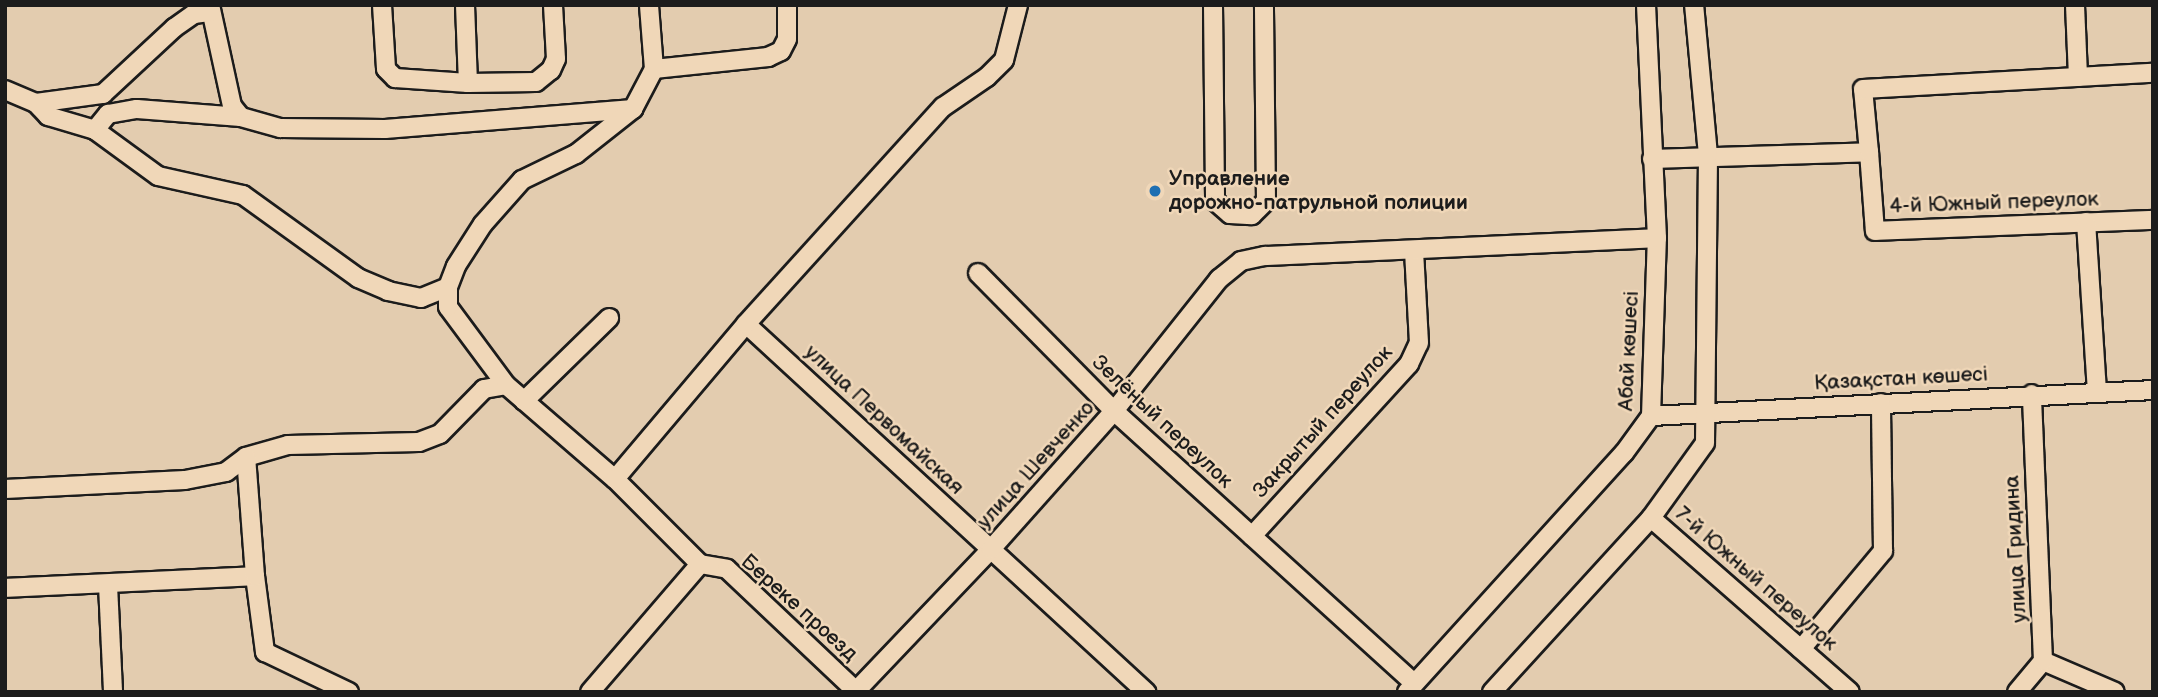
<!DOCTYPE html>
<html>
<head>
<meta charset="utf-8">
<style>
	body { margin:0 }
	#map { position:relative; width:2158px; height:697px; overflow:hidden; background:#e3ccaf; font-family:"Balsamiq Sans",sans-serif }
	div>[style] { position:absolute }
	.roads { filter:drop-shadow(2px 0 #1c1c1c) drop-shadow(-2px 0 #1c1c1c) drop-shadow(0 2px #1c1c1c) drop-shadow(0 -2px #1c1c1c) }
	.minor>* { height:18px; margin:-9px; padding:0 9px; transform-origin:9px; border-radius:9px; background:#f0d7b8 }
	.dots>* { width:19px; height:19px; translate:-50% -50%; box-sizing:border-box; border:4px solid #f0d7b8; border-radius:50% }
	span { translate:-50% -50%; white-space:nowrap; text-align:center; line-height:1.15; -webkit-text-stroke:5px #f0d7b8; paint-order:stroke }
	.poi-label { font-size:21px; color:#1c1c1c; font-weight:700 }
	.left { translate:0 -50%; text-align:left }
	.street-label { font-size:21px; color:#1c1c1c }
	.frame { position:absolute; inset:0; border:7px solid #1c1c1c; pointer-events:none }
</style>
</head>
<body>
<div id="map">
	<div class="roads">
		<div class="minor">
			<i style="left:210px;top:5px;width:103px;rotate:77.7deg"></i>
			<i style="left:232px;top:106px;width:14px;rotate:51deg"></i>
			<i style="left:241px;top:117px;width:41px;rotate:15.8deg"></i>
			<i style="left:280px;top:128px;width:105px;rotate:0.5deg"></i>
			<i style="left:385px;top:129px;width:249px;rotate:-4.6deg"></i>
			<i style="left:382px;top:5px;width:64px;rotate:86.4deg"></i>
			<i style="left:386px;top:69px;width:13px;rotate:45deg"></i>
			<i style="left:395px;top:78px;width:73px;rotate:3.9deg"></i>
			<i style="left:468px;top:83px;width:68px;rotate:-0.8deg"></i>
			<i style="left:536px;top:82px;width:19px;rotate:-39deg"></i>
			<i style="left:551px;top:70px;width:12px;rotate:-66deg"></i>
			<i style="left:556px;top:59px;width:54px;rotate:-93.2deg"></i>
			<i style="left:465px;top:5px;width:78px;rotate:87.8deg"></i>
			<i style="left:1213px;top:5px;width:196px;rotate:89.4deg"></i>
			<i style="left:1215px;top:201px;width:20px;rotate:41deg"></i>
			<i style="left:1230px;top:214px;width:22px;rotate:3deg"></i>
			<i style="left:1252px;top:215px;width:20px;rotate:-45deg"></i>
			<i style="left:1266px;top:201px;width:196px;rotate:-90.6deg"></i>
			<i style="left:2075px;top:5px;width:72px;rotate:87.6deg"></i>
			<i style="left:654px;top:69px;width:115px;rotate:-6deg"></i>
			<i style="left:768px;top:57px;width:14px;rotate:-25deg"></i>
			<i style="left:781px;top:51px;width:13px;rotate:-63deg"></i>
			<i style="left:787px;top:39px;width:34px;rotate:-90deg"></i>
			<i style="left:5px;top:90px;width:34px;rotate:23deg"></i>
			<i style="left:36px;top:103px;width:18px;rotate:47deg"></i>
			<i style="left:48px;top:116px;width:49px;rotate:16.6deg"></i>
			<i style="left:95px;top:130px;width:78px;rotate:36.1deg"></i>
			<i style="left:158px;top:176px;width:87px;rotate:12.6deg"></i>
			<i style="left:243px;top:195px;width:142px;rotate:35.8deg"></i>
			<i style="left:358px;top:278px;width:33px;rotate:23deg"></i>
			<i style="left:388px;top:291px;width:34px;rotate:12deg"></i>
			<i style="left:421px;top:298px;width:29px;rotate:-22deg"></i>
			<i style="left:36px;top:103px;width:68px;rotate:-7.7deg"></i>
			<i style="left:103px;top:94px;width:97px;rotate:-42.9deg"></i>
			<i style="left:174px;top:28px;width:24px;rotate:-35deg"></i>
			<i style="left:194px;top:14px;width:17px;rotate:-7deg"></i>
			<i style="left:95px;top:130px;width:21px;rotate:-51deg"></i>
			<i style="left:108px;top:114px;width:29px;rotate:-10deg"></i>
			<i style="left:137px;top:109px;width:104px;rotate:4.4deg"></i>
			<i style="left:1869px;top:152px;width:79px;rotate:85.7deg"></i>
			<i style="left:1875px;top:231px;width:278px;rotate:-2.3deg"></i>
			<i style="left:1652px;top:159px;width:217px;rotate:-1.8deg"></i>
			<i style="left:1869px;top:152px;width:63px;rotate:-95.4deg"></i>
			<i style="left:1863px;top:89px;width:290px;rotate:-3.2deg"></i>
			<i style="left:2086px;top:222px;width:170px;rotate:86.3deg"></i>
			<i style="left:978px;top:273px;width:194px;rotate:45.4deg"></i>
			<i style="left:1114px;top:411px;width:405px;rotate:42.2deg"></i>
			<i style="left:746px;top:324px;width:544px;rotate:42.61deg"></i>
			<i style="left:506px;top:385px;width:97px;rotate:-126.6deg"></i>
			<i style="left:448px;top:307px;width:20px;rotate:-90deg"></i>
			<i style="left:448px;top:287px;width:22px;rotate:-69deg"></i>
			<i style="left:456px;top:266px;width:50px;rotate:-57.3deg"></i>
			<i style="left:483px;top:224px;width:59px;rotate:-48.4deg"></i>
			<i style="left:522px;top:180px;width:60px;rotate:-25.7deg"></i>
			<i style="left:576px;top:154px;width:73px;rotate:-38.3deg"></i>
			<i style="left:633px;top:109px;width:45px;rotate:-62.3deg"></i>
			<i style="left:654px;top:69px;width:64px;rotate:-94.5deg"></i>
			<i style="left:524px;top:401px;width:119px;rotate:-44.3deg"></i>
			<i style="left:1651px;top:416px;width:503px;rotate:-2.96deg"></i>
			<i style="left:615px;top:479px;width:203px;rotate:-49.8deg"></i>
			<i style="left:746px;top:324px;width:293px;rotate:-47.8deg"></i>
			<i style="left:943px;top:107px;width:53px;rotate:-34.3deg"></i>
			<i style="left:987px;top:77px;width:24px;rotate:-45deg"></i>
			<i style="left:1004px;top:60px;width:57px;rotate:-75.7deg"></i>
			<i style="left:5px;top:489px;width:180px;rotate:-2.9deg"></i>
			<i style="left:185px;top:480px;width:42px;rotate:-11deg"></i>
			<i style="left:226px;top:472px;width:25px;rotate:-37deg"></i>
			<i style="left:246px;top:457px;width:44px;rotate:-15.9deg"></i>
			<i style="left:288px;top:445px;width:131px;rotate:-1.3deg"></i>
			<i style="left:419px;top:442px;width:22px;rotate:-21deg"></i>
			<i style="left:440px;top:434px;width:63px;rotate:-45.6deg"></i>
			<i style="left:484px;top:389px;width:22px;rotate:-10deg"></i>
			<i style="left:506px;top:385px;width:144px;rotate:40.8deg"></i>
			<i style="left:615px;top:479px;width:120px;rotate:45deg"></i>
			<i style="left:700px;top:564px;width:27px;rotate:10deg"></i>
			<i style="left:727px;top:569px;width:179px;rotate:43.4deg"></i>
			<i style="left:1651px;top:518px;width:92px;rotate:-54.2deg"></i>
			<i style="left:1705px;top:443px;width:288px;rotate:-89.4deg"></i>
			<i style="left:1708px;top:155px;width:151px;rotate:-95.3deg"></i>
			<i style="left:1252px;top:536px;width:233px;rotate:-47.6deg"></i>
			<i style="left:1409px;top:364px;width:23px;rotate:-65deg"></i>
			<i style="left:1419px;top:343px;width:93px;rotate:-93.1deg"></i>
			<i style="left:255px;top:576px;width:77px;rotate:82.5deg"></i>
			<i style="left:265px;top:652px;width:93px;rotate:25.5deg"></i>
			<i style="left:108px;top:585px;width:107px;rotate:87.3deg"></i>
			<i style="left:5px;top:588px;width:250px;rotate:-2.7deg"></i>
			<i style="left:255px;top:576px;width:119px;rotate:-94.3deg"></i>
			<i style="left:1801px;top:649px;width:128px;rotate:-50.1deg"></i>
			<i style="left:1883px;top:551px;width:148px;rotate:-90.8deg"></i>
			<i style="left:2043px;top:661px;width:78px;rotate:23.3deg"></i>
			<i style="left:590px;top:692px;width:169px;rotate:-49.3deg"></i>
			<i style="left:855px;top:692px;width:197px;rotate:-46.4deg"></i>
			<i style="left:991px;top:549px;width:185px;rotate:-48.3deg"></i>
			<i style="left:1114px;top:411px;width:169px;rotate:-51.5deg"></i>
			<i style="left:1219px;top:279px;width:28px;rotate:-39deg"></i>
			<i style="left:1241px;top:261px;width:25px;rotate:-12deg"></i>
			<i style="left:1265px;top:256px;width:392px;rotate:-2.6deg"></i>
			<i style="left:1407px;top:692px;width:323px;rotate:-47.8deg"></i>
			<i style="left:1624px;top:453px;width:46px;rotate:-53.9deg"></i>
			<i style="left:1651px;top:416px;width:178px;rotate:-88.1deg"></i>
			<i style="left:1657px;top:238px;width:233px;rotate:-92.7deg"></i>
			<i style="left:1492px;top:692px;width:236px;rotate:-47.6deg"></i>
			<i style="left:1651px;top:518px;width:264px;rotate:41.2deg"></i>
			<i style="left:2017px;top:692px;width:40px;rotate:-50deg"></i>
			<i style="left:2043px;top:661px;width:267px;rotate:-92.4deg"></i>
		</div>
	</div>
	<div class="dots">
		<i style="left:1155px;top:191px;background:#1f6fb2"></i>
	</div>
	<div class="poi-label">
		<span class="left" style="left:1169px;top:191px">Управление<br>дорожно-патрульной полиции</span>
	</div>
	<div class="street-label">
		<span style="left:1994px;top:203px;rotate:-2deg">4-й Южный переулок</span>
		<span style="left:1629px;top:351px;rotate:-87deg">Абай көшесі</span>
		<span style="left:1901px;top:379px;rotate:-3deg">Қазақстан көшесі</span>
		<span style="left:884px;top:420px;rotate:43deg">улица Первомайская</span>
		<span style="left:1162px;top:422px;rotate:43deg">Зелёный переулок</span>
		<span style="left:1323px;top:422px;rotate:-48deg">Закрытый переулок</span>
		<span style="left:1036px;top:465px;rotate:-48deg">улица Шевченко</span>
		<span style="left:2016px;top:549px;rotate:-93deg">улица Гридина</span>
		<span style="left:1756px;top:579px;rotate:41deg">7-й Южный переулок</span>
		<span style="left:799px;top:608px;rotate:42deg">Береке проезд</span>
	</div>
	<div class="frame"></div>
</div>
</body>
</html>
